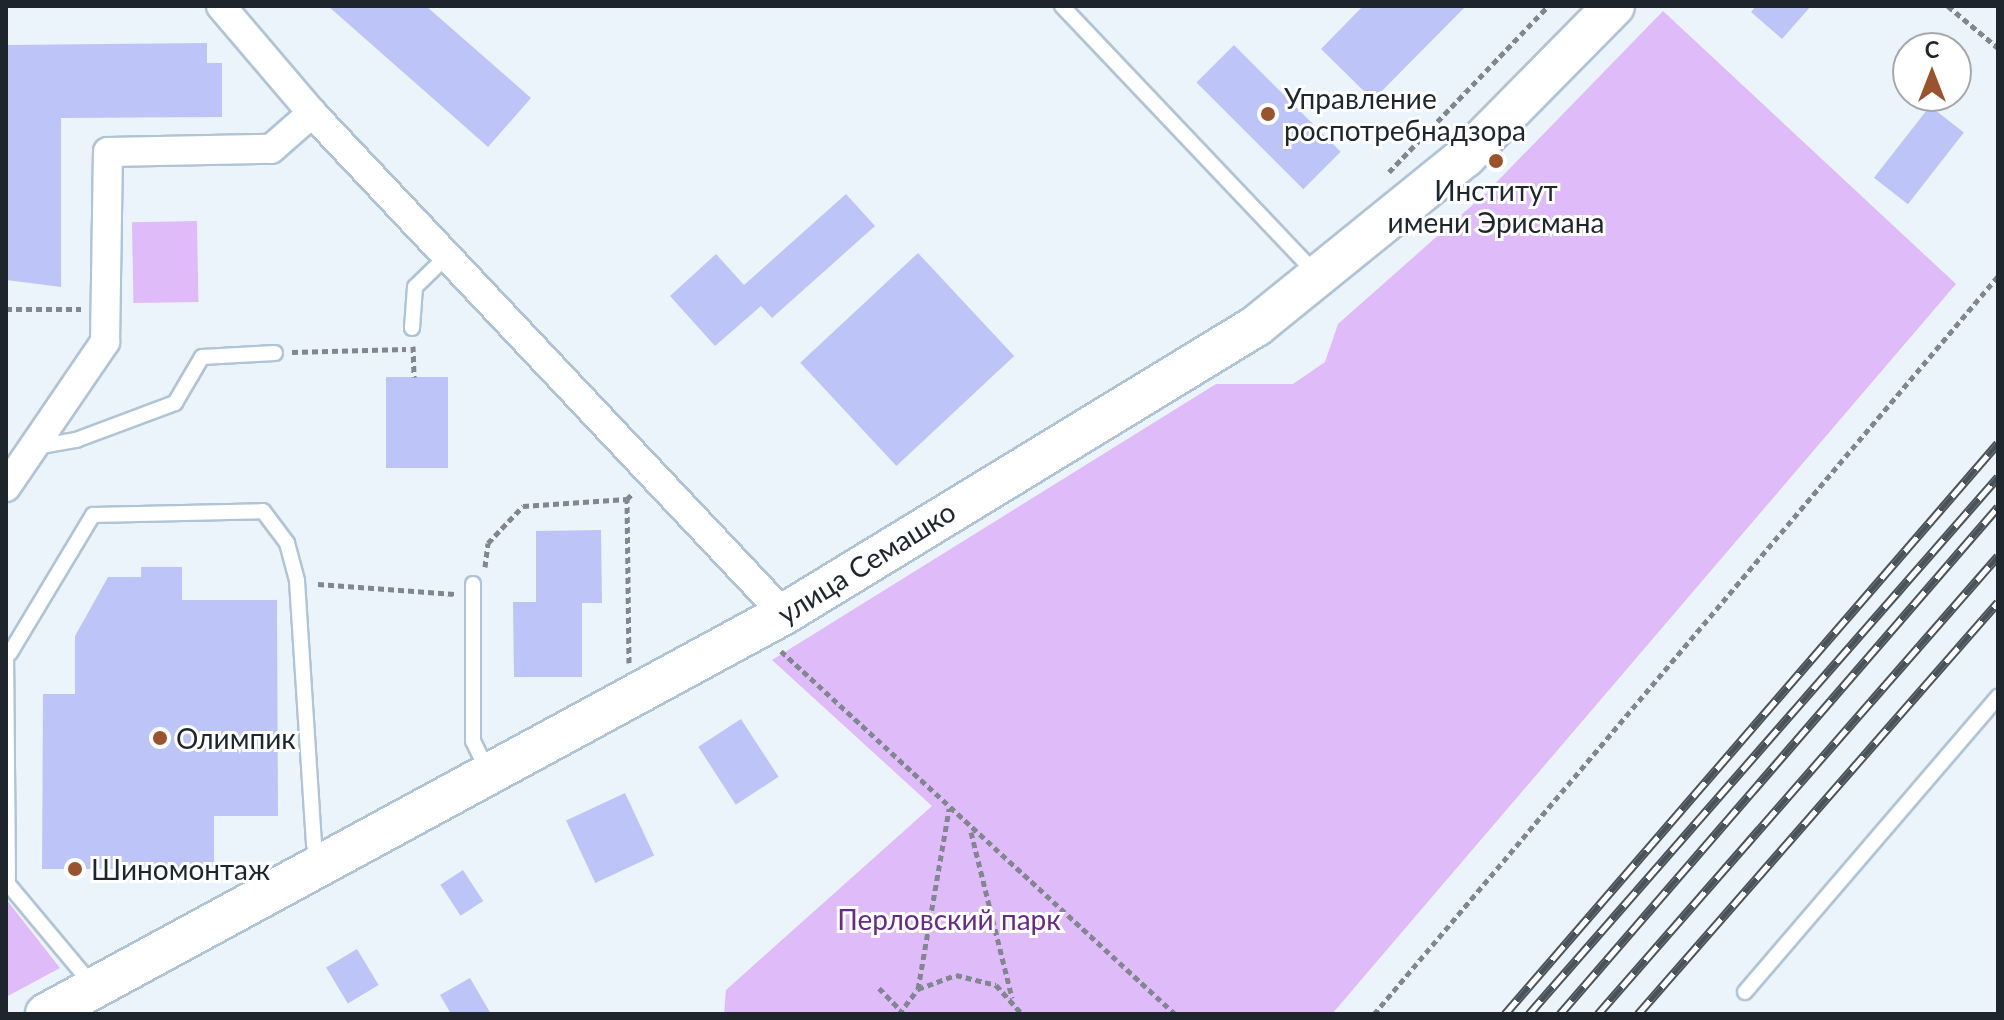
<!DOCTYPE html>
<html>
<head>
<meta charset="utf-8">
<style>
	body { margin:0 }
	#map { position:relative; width:2004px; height:1020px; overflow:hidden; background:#ecf4fb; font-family:Lato,sans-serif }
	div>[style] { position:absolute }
	.green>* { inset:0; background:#dfbbf9; transform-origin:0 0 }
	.building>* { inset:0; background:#bdc5f8; transform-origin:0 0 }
	.path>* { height:5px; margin-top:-2.5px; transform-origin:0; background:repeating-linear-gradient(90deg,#80878e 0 6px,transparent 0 10px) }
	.roads { filter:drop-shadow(2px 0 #b1c4d5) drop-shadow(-2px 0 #b1c4d5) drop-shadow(0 2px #b1c4d5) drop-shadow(0 -2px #b1c4d5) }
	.service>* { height:14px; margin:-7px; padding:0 7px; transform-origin:7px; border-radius:7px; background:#fff }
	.minor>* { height:28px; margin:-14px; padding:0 14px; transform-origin:14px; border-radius:14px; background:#fff }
	.secondary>* { height:40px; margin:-20px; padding:0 20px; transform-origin:20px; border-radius:20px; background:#fff }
	.rail>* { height:9px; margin-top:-4.5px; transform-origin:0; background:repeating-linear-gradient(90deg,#fff 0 18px,#4b535a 0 36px); box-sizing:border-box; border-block:2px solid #4b535a }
	.dots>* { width:22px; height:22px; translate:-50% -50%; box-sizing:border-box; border:4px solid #fff; border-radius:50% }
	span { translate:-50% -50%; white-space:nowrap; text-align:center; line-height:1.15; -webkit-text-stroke:6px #fff; paint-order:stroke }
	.poi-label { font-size:28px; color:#1e252c }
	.left { translate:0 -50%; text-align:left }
	.street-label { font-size:28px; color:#1e252c }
	.park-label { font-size:28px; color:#652b87 }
	.frame { position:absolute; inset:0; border:8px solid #1e252c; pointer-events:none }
	.north { position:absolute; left:1892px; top:32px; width:80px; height:80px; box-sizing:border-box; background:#fff; border:2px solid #a5a8ab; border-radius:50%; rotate:0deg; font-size:22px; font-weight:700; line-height:32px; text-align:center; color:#1e252c }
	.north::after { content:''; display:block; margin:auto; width:28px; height:36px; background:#9a532c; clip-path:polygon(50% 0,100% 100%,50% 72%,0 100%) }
</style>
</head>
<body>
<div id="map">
	<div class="green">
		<i style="clip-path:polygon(1663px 11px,1956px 284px,1332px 1014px,724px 1014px,726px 990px,932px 806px,772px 660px,1216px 384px,1293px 384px,1325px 362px,1338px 324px,1486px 193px)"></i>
		<i style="left:197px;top:221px;width:81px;height:65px;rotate:89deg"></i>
		<i style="clip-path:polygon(6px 899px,60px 968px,6px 997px)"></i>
	</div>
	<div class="building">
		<i style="clip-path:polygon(328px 6px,426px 6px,531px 98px,488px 147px)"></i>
		<i style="clip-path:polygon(1363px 6px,1466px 6px,1373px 100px,1321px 49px)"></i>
		<i style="clip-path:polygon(1756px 6px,1811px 6px,1782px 39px,1751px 12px)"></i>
		<i style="clip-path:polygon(207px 43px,207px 63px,222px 63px,222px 117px,61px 118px,61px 287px,6px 280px,6px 45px)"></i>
		<i style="left:1234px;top:45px;width:151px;height:53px;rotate:45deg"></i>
		<i style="left:1930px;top:106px;width:43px;height:91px;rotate:38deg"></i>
		<i style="clip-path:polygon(846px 194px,875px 226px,772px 318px,761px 306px,715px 346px,670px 296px,716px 254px,744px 285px)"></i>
		<i style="left:918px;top:253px;width:141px;height:161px;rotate:47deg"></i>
		<i style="left:386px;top:377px;width:62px;height:91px"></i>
		<i style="clip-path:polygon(601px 530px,602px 603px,582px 603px,582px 677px,514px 677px,513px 602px,536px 602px,536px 531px)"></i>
		<i style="clip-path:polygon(141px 567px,182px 567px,182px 600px,277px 600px,278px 816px,214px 816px,214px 869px,42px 869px,43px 694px,75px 694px,75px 636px,108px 577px,141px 577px)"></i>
		<i style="left:741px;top:719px;width:69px;height:51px;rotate:57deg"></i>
		<i style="left:625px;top:793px;width:69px;height:65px;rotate:65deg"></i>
		<i style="left:463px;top:870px;width:37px;height:27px;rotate:57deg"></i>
		<i style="left:357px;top:949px;width:42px;height:36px;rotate:59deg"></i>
		<i style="clip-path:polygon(470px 978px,491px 1014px,451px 1014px,440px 995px)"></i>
	</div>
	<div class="path">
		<i style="left:1948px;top:6px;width:65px;rotate:40deg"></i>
		<i style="left:1389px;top:172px;width:230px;rotate:-46.2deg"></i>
		<i style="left:6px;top:309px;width:75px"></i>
		<i style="left:413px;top:346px;width:31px;rotate:88deg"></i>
		<i style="left:292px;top:352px;width:114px;rotate:-1.5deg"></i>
		<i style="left:485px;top:567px;width:24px;rotate:-83deg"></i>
		<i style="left:488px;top:543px;width:51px;rotate:-46.6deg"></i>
		<i style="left:523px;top:506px;width:104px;rotate:-3.9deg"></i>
		<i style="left:318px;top:584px;width:137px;rotate:4.2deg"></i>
		<i style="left:781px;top:651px;width:536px;rotate:42.65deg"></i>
		<i style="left:629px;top:663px;width:164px;rotate:-90.7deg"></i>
		<i style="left:627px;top:499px;width:10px;rotate:-45deg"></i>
		<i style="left:971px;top:832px;width:171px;rotate:76.1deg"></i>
		<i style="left:879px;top:988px;width:29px;rotate:46deg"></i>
		<i style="left:918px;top:989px;width:183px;rotate:-80.2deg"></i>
		<i style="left:899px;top:1014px;width:31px;rotate:-53deg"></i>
		<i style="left:918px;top:989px;width:40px;rotate:-20.2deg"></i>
		<i style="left:956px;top:975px;width:41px;rotate:14deg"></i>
		<i style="left:996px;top:985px;width:39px;rotate:48deg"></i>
		<i style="left:1374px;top:1014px;width:966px;rotate:-49.78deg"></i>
	</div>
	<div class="roads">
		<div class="service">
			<i style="left:1062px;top:6px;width:368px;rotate:46.5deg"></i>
			<i style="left:412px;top:328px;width:41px;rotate:-85.8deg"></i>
			<i style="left:415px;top:287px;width:46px;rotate:-44.1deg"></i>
			<i style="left:35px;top:447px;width:42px;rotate:-9.7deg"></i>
			<i style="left:76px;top:440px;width:106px;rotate:-20.5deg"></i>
			<i style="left:175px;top:403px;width:53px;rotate:-59.6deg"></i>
			<i style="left:202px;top:357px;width:73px;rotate:-3.1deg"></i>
			<i style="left:473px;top:584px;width:157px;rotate:90deg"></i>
			<i style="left:473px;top:741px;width:34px;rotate:64deg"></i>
			<i style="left:6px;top:650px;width:234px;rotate:89.5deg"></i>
			<i style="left:8px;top:884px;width:134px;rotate:50.1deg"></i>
			<i style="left:10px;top:653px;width:161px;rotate:-59deg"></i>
			<i style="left:93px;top:515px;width:170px;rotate:-1.3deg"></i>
			<i style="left:263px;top:511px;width:40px;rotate:53deg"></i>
			<i style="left:287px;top:543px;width:39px;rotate:75deg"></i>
			<i style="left:297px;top:581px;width:264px;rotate:86.3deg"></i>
			<i style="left:314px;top:844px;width:20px;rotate:63deg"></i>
			<i style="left:1745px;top:992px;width:389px;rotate:-49.4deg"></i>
		</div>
		<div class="minor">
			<i style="left:221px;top:6px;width:140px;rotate:49.6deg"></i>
			<i style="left:312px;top:113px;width:688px;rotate:46.71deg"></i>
			<i style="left:6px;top:487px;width:176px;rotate:-55.7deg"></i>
			<i style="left:105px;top:342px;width:190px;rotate:-89.1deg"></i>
			<i style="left:108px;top:152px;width:163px;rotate:-1.1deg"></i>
			<i style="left:271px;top:149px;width:55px;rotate:-41.3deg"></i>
		</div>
		<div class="secondary">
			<i style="left:46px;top:1014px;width:839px;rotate:-28.46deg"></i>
			<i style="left:784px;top:614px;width:553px;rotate:-31.39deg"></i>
			<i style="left:1256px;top:326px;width:269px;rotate:-39deg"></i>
			<i style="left:1465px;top:157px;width:212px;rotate:-45.4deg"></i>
		</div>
	</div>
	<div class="rail">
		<i style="left:1505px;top:1014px;width:754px;rotate:-49.19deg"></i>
		<i style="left:1529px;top:1014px;width:713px;rotate:-48.87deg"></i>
		<i style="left:1560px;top:1014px;width:670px;rotate:-49.18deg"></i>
		<i style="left:1598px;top:1014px;width:608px;rotate:-48.87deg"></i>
		<i style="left:1638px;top:1014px;width:547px;rotate:-48.85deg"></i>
	</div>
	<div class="dots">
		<i style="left:1268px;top:114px;background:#9a532c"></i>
		<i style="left:1496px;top:161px;background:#9a532c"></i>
		<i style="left:160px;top:738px;background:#9a532c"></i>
		<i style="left:75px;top:869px;background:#9a532c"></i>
	</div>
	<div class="poi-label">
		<span class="left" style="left:1284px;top:114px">Управление<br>роспотребнадзора</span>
		<span style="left:1496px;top:206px">Институт<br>имени Эрисмана</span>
		<span class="left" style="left:176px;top:738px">Олимпик</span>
		<span class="left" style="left:91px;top:869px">Шиномонтаж</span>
	</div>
	<div class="street-label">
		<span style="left:866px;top:562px;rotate:-32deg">улица Семашко</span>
	</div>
	<div class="park-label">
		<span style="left:949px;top:919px">Перловский парк</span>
	</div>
	<div class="frame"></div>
	<div class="north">С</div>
</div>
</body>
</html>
